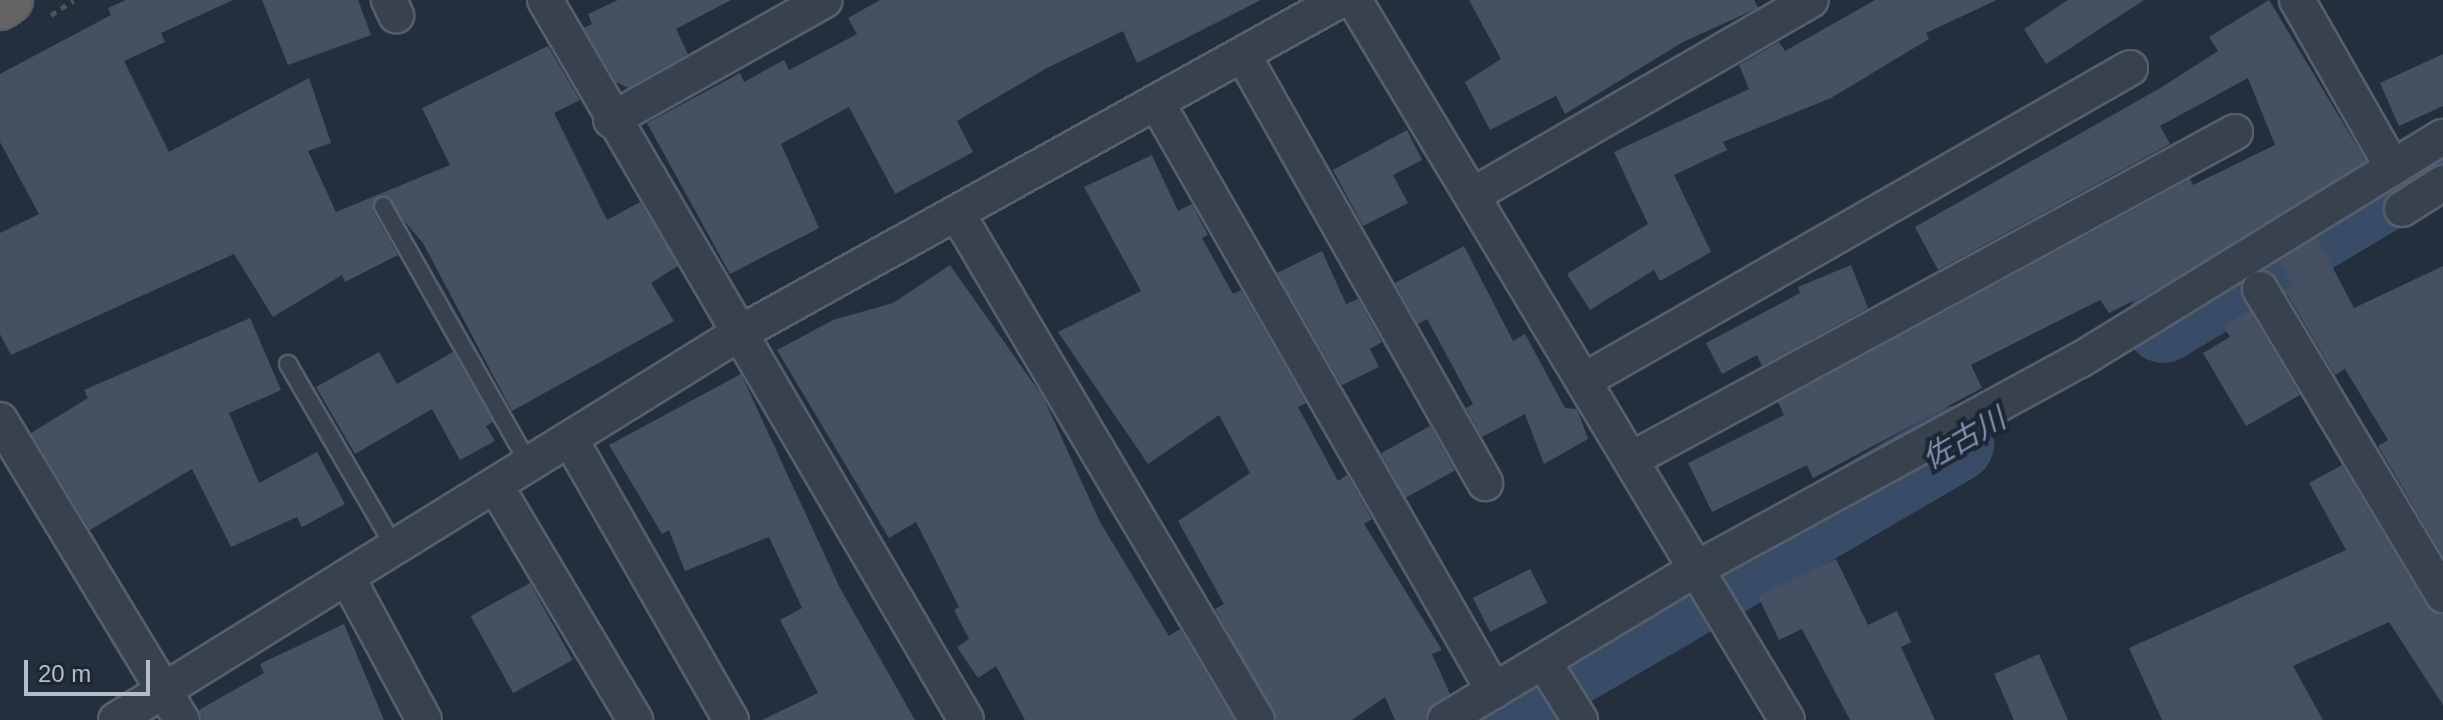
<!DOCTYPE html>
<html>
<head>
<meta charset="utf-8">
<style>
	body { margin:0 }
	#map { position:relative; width:2443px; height:720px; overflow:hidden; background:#242f3e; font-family:Arial,"Noto Sans JP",sans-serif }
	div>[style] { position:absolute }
	.river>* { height:76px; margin:-38px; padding:0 38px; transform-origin:38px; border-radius:38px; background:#394c67 }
	.building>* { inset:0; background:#455162; transform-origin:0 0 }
	.path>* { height:5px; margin-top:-2.5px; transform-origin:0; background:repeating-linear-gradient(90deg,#44595c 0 6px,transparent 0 12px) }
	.roads { filter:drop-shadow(2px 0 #565f6c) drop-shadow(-2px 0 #565f6c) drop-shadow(0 2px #565f6c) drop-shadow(0 -2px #565f6c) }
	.service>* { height:16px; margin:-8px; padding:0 8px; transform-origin:8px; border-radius:8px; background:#38414e }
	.minor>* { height:34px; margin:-17px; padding:0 17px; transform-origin:17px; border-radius:17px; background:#38414e }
	.trunk>* { height:44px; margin:-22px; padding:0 22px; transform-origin:22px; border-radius:22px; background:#656462 }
	span { translate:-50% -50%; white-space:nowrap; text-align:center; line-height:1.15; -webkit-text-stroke:8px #1d2633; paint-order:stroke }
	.water-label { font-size:30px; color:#7c92b1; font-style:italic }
	.scale { position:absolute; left:24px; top:660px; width:126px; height:36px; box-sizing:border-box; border:4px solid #b4bcc9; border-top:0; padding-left:10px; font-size:24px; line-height:28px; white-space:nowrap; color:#b4bcc9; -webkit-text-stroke:6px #1d2633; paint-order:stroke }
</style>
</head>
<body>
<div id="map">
	<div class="river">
		<i style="left:2163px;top:325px;width:326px;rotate:-30.8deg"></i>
		<i style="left:1484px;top:720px;width:547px;rotate:-30.32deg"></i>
	</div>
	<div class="building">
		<i style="clip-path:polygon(126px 0,233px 0,161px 33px,165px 42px,124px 61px,169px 152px,309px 78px,331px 143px,308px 151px,336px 212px,450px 165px,422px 108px,548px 46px,580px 100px,554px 113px,607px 220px,640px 202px,678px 266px,651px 283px,674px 321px,512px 411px,423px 243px,382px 195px,373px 211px,398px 255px,345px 282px,342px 275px,273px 317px,234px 254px,11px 355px,0 334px,0 233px,39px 214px,0 142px,0 74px,111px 15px,108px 8px)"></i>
		<i style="clip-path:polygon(262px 0,358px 0,371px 35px,288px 65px)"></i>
		<i style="clip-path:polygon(618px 0,731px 0,676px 29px,688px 54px,628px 88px,616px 82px,584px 28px,592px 24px,588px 14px)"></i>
		<i style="clip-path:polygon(880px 0,1261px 0,1137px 63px,1123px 31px,1047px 68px,957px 121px,973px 152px,895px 194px,849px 107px,781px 144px,819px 228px,730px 274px,647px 123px,740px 73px,744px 82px,784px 60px,789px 70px,857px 34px,848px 18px)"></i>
		<i style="clip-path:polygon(1469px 0,1754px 0,1758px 8px,1683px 42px,1565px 114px,1556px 96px,1490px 130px,1465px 82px,1501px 59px)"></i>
		<i style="clip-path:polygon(1875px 0,1997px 0,1926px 33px,1929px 39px,1831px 98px,1723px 142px,1727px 150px,1674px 175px,1711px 252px,1660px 281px,1654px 270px,1590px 310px,1567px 274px,1648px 224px,1614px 152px,1749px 89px,1739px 65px,1779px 42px,1785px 51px)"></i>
		<i style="clip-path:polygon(2068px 0,2144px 0,2046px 64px,2024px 29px)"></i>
		<i style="clip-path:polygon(2269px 0,2366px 161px,2157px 289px,2109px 313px,2100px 300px,1971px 365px,1982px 388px,1813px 478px,1807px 465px,1712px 512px,1688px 463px,1784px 415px,1778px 402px,2190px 179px,2193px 185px,2275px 145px,2248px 78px,2160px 126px,2170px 144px,1938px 270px,1915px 227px,2162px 87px,2218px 51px,2209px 37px)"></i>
		<i style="clip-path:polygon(2443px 54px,2443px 106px,2399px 126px,2380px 83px)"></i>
		<i style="clip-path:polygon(1407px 130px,1422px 160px,1393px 175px,1408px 203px,1363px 226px,1333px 170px)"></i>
		<i style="clip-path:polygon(1152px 155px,1178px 211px,1192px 204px,1208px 235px,1202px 238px,1233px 294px,1241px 290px,1306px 403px,1298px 407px,1338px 481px,1347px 475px,1372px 519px,1364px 524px,1442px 650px,1432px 654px,1450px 694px,1425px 720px,1395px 720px,1385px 697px,1352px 720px,1277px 720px,1215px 609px,1224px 604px,1178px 521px,1250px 473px,1219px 415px,1148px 464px,1058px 332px,1141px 291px,1084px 187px)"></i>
		<i style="clip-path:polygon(2317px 238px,2354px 308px,2443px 266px,2443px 556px,2378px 446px,2388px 440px,2345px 369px,2335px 375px,2285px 291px,2293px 287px,2279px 261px)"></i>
		<i style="clip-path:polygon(1464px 246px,1513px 341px,1525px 334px,1565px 408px,1577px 409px,1588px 439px,1544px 464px,1525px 414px,1482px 437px,1466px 408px,1473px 404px,1427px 319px,1418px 324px,1395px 283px)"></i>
		<i style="clip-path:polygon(1322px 251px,1346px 304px,1358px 299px,1382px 342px,1370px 349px,1379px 367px,1342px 385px,1277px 273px)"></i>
		<i style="clip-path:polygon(950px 265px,1043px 397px,1100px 522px,1169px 636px,1180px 629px,1234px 720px,1025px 720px,996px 666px,978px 678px,957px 647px,969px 639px,954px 610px,959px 607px,916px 522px,889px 538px,777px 350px,833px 320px,893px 303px)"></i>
		<i style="clip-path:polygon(1851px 265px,1868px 308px,1762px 366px,1757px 355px,1722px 374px,1706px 343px,1800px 293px,1798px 287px)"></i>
		<i style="clip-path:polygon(2250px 311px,2300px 395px,2246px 426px,2203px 353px,2230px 337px,2223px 326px)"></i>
		<i style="clip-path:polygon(250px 318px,281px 390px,229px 413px,259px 483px,317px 452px,345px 504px,302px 527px,297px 517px,231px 547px,192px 469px,90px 530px,31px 433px,88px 398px,84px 390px)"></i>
		<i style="clip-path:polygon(379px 352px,397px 384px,453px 352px,493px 422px,486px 426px,495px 441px,460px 460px,432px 409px,355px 454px,316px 387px)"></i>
		<i style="clip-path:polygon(741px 374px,840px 588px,915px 720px,762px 720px,818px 693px,780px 620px,802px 608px,769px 537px,685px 571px,669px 530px,662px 534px,609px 445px)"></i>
		<i style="left:1430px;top:426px;width:51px;height:56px;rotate:61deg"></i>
		<i style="clip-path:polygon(2342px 465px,2426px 605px,2443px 615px,2443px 705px,2389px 622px,2293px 666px,2323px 720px,2162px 720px,2129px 648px,2346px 550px,2309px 483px)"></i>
		<i style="clip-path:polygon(1836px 559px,1868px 625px,1897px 611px,1911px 642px,1901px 647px,1935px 720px,1850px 720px,1802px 629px,1779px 640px,1758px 596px)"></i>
		<i style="left:1530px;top:569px;width:38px;height:64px;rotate:63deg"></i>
		<i style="left:530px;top:583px;width:88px;height:68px;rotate:61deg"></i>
		<i style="clip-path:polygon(344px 624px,384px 720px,202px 720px,199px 710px,264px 673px,260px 664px)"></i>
		<i style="clip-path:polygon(2039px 654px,2068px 720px,2014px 720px,1994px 674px)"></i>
	</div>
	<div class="path">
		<i style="left:51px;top:15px;width:27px;rotate:-33deg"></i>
	</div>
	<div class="roads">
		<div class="service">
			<i style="left:383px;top:206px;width:296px;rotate:60.5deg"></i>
			<i style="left:288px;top:364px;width:213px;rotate:59.8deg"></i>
		</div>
		<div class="minor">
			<i style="left:389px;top:0;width:17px;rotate:65deg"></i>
			<i style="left:545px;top:0;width:834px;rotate:59.68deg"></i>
			<i style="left:1354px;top:0;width:840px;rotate:58.98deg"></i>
			<i style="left:2297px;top:0;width:193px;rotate:60.3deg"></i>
			<i style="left:1243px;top:55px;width:492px;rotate:60.5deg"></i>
			<i style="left:1157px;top:103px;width:678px;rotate:60.18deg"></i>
			<i style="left:611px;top:120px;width:245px;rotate:-29.3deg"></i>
			<i style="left:1473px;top:195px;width:390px;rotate:-30deg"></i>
			<i style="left:2402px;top:209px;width:49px;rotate:-32.4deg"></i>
			<i style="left:958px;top:215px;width:587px;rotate:59.37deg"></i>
			<i style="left:2260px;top:289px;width:357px;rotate:59.1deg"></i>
			<i style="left:1585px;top:380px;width:628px;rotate:-29.79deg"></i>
			<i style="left:0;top:420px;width:351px;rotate:58.8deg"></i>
			<i style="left:570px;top:439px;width:324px;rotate:60.2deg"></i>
			<i style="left:1632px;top:459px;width:686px;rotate:-28.47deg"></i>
			<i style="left:495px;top:485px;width:274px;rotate:59.2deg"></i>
			<i style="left:347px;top:577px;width:162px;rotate:61.7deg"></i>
			<i style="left:1543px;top:661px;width:70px;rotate:57.9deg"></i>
			<i style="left:116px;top:720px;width:732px;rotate:-31.82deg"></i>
			<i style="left:738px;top:334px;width:688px;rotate:-29.02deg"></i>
			<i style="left:1445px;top:720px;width:293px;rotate:-31deg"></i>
			<i style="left:1696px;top:569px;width:437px;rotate:-28.6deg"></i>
			<i style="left:2080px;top:360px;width:426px;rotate:-31.6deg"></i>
		</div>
		<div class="trunk">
			<i style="left:0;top:7px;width:12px;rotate:-35deg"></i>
		</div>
	</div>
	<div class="water-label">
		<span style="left:1964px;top:439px;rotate:-30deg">佐古川</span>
	</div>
	<div class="scale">20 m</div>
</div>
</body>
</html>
